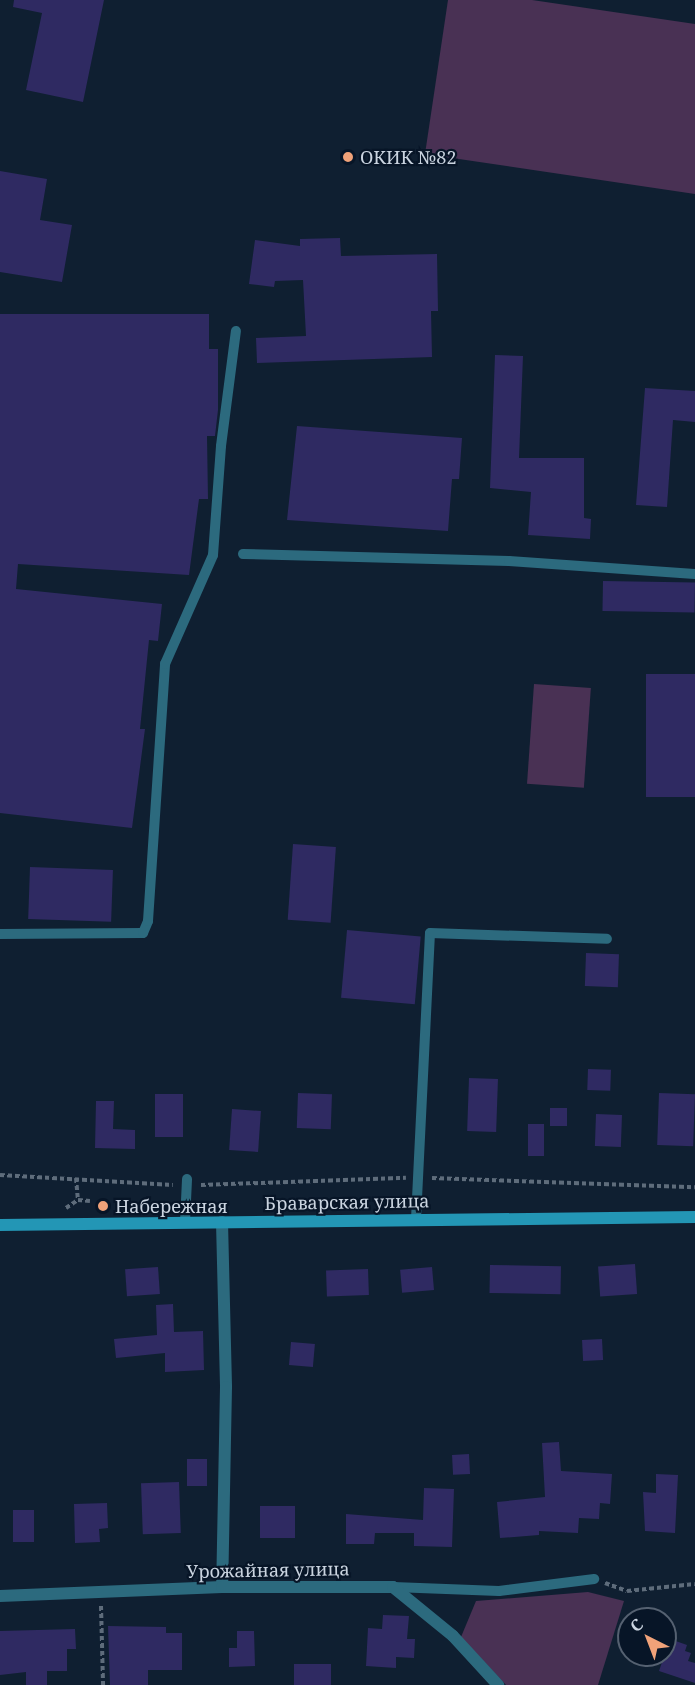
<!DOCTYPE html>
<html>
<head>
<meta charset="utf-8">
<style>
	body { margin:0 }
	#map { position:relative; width:695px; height:1685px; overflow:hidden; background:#0f1f31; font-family:"Noto Serif",serif }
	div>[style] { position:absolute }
	.green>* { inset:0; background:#493154; transform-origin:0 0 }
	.building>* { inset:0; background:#2f2a62; transform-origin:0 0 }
	.path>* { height:4px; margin-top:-2px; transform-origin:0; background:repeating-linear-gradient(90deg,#5e6c7b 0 4.5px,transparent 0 7.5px) }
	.service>* { height:10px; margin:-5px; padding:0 5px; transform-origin:5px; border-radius:5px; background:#2c6a7e }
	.minor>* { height:12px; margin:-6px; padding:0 6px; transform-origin:6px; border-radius:6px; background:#2c6a7e }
	.tertiary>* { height:12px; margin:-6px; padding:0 6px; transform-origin:6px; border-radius:6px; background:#2c6a7e }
	.secondary>* { height:12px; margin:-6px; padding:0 6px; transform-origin:6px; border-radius:6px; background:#2396b5 }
	.dots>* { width:16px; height:16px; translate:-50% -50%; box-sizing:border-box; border:3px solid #071527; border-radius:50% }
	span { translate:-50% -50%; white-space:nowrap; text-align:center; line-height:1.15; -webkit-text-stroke:4.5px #071527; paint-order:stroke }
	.poi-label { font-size:18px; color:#cad4e0 }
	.left { translate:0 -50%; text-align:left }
	.street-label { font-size:18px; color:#cad4e0 }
	.north { position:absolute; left:617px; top:1607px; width:60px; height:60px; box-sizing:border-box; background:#071527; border:2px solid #556171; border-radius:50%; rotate:318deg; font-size:16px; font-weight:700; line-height:24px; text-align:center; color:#cad4e0 }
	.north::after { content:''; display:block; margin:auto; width:21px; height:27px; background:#f0a279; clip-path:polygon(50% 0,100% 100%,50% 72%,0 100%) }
</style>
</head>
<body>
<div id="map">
	<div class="green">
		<i style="clip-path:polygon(448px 0,532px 0,695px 24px,695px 194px,425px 154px)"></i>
		<i style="left:534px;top:684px;width:57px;height:100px;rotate:4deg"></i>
		<i style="clip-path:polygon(588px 1592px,624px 1601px,598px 1685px,506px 1685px,461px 1637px,476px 1601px)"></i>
	</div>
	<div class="building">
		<i style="clip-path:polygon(14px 0,104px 0,83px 102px,26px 90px,42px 13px,13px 7px)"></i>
		<i style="clip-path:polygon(0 171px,47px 179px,40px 220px,72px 225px,62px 282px,0 272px)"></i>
		<i style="clip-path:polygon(340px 238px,341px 256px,437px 254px,438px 311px,431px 311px,432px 357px,257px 363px,256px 338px,306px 336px,303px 280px,275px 281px,274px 287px,249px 284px,255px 240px,300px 246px,300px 239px)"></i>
		<i style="clip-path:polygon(0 314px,209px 314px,209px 349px,218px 349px,218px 410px,215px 436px,207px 436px,208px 499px,199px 499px,189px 575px,18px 564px,16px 589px,162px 604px,158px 641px,149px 640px,140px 729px,145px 729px,132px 828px,0 813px)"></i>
		<i style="clip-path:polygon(495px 355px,523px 356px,519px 458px,584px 458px,584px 518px,591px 519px,590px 539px,528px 535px,531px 492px,490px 488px)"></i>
		<i style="clip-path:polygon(645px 388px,695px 391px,695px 422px,673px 420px,667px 507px,636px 505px)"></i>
		<i style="clip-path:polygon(297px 426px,462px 438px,459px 479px,452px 479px,448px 531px,287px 520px)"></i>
		<i style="left:603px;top:581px;width:92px;height:30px;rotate:1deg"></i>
		<i style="left:646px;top:674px;width:49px;height:123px"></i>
		<i style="left:293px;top:844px;width:43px;height:76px;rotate:4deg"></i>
		<i style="left:30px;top:867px;width:83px;height:52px;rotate:2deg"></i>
		<i style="left:347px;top:930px;width:74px;height:68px;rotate:5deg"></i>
		<i style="left:586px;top:953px;width:33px;height:33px;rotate:2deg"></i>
		<i style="left:588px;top:1069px;width:23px;height:21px;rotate:2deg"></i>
		<i style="left:469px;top:1078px;width:29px;height:53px;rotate:2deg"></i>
		<i style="left:298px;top:1093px;width:34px;height:35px;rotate:2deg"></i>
		<i style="left:659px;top:1093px;width:36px;height:52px;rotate:2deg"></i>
		<i style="left:155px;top:1094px;width:28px;height:43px"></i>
		<i style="clip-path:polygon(96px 1101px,114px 1101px,113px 1129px,135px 1130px,135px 1149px,95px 1148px)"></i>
		<i style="left:550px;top:1108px;width:17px;height:18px"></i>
		<i style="left:232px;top:1109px;width:29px;height:41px;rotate:4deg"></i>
		<i style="left:596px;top:1114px;width:26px;height:32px;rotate:2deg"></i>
		<i style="left:528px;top:1124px;width:16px;height:32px"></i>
		<i style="left:635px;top:1264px;width:30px;height:37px;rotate:86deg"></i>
		<i style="left:490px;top:1265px;width:71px;height:28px;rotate:1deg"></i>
		<i style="left:158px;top:1267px;width:27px;height:33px;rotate:86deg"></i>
		<i style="left:432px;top:1267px;width:23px;height:32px;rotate:85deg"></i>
		<i style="left:368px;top:1269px;width:26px;height:42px;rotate:88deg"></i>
		<i style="clip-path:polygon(173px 1304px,174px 1332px,203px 1331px,204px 1370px,165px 1372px,165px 1353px,116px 1358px,114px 1339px,157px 1335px,156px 1305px)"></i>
		<i style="left:602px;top:1339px;width:21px;height:20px;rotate:87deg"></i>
		<i style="left:291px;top:1342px;width:24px;height:23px;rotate:5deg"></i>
		<i style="clip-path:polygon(559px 1442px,561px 1471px,612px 1474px,610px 1504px,600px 1503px,599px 1519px,579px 1518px,578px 1533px,539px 1531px,539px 1535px,500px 1538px,497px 1502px,545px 1497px,542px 1443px)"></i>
		<i style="left:469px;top:1454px;width:20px;height:17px;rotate:87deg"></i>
		<i style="left:187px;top:1459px;width:20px;height:27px"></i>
		<i style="clip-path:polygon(656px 1474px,678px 1475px,675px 1533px,645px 1531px,643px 1492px,656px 1493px)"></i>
		<i style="left:179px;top:1482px;width:51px;height:38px;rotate:88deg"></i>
		<i style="clip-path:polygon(424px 1488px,454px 1489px,452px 1547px,414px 1546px,414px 1533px,375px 1533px,374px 1544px,346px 1544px,346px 1514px,423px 1520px)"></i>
		<i style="clip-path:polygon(107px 1503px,108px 1528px,99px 1529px,100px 1542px,75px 1543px,74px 1504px)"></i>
		<i style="left:260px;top:1506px;width:35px;height:32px"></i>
		<i style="left:13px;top:1510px;width:21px;height:32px"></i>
		<i style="clip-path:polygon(383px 1615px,409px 1616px,407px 1639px,415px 1639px,414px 1658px,396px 1657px,396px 1668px,366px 1666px,368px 1628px,382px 1629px)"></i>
		<i style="clip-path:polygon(108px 1626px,166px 1627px,166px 1633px,182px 1633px,182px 1670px,148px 1670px,148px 1685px,110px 1685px)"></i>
		<i style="clip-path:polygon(75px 1629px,76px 1649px,67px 1649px,67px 1671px,47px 1671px,47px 1685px,26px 1685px,26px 1672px,0 1675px,0 1631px)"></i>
		<i style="clip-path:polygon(237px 1631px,254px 1631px,255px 1666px,229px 1667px,229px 1648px,237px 1648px)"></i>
		<i style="clip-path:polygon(670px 1639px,687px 1645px,685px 1651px,691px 1653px,688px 1661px,695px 1663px,695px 1683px,659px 1671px)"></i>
		<i style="left:294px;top:1664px;width:37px;height:21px"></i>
	</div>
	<div class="path">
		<i style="left:0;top:1175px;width:173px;rotate:3.3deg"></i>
		<i style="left:76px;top:1178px;width:22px;rotate:85deg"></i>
		<i style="left:432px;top:1178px;width:263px;rotate:2deg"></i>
		<i style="left:201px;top:1185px;width:205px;rotate:-2deg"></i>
		<i style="left:66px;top:1208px;width:14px;rotate:-34deg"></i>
		<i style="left:78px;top:1200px;width:12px;rotate:5deg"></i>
		<i style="left:605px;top:1583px;width:23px;rotate:20deg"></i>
		<i style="left:627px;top:1591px;width:68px;rotate:-5.9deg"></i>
		<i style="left:101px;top:1606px;width:79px;rotate:88.5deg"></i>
	</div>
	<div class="service">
		<i style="left:243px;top:554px;width:266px;rotate:1.5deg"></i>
		<i style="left:509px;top:561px;width:186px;rotate:4deg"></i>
		<i style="left:0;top:934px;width:143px;rotate:-0.4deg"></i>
		<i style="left:143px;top:933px;width:13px;rotate:-67deg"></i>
		<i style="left:148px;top:921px;width:258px;rotate:-86.2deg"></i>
		<i style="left:165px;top:664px;width:119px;rotate:-66.2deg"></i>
		<i style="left:213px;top:555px;width:109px;rotate:-85.8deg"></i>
		<i style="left:221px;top:446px;width:116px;rotate:-82.6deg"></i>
		<i style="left:416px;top:1219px;width:286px;rotate:-87.2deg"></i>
		<i style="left:430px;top:933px;width:177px;rotate:1.9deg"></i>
		<i style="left:185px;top:1222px;width:43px;rotate:-87.3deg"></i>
		<i style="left:393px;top:1587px;width:106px;rotate:2.2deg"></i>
		<i style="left:499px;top:1591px;width:96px;rotate:-7.2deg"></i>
	</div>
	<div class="minor">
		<i style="left:222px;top:1222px;width:165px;rotate:88.6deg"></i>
		<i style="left:226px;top:1387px;width:200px;rotate:91.1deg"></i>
	</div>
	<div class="tertiary">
		<i style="left:0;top:1596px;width:222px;rotate:-2.3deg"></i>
		<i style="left:222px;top:1587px;width:171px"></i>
		<i style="left:393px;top:1587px;width:77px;rotate:39.2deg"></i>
		<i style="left:453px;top:1636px;width:67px;rotate:47.4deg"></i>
	</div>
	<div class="secondary">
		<i style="left:0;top:1225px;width:695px;rotate:-0.66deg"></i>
	</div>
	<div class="dots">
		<i style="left:348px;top:157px;background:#f0a279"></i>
		<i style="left:103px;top:1206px;background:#f0a279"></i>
	</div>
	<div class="poi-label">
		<span class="left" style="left:360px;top:157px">ОКИК №82</span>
		<span class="left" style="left:115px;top:1206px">Набережная</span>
	</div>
	<div class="street-label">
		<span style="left:347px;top:1202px;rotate:-1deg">Браварская улица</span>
		<span style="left:268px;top:1570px;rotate:-1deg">Урожайная улица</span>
	</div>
	<div class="north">С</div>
</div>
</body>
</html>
